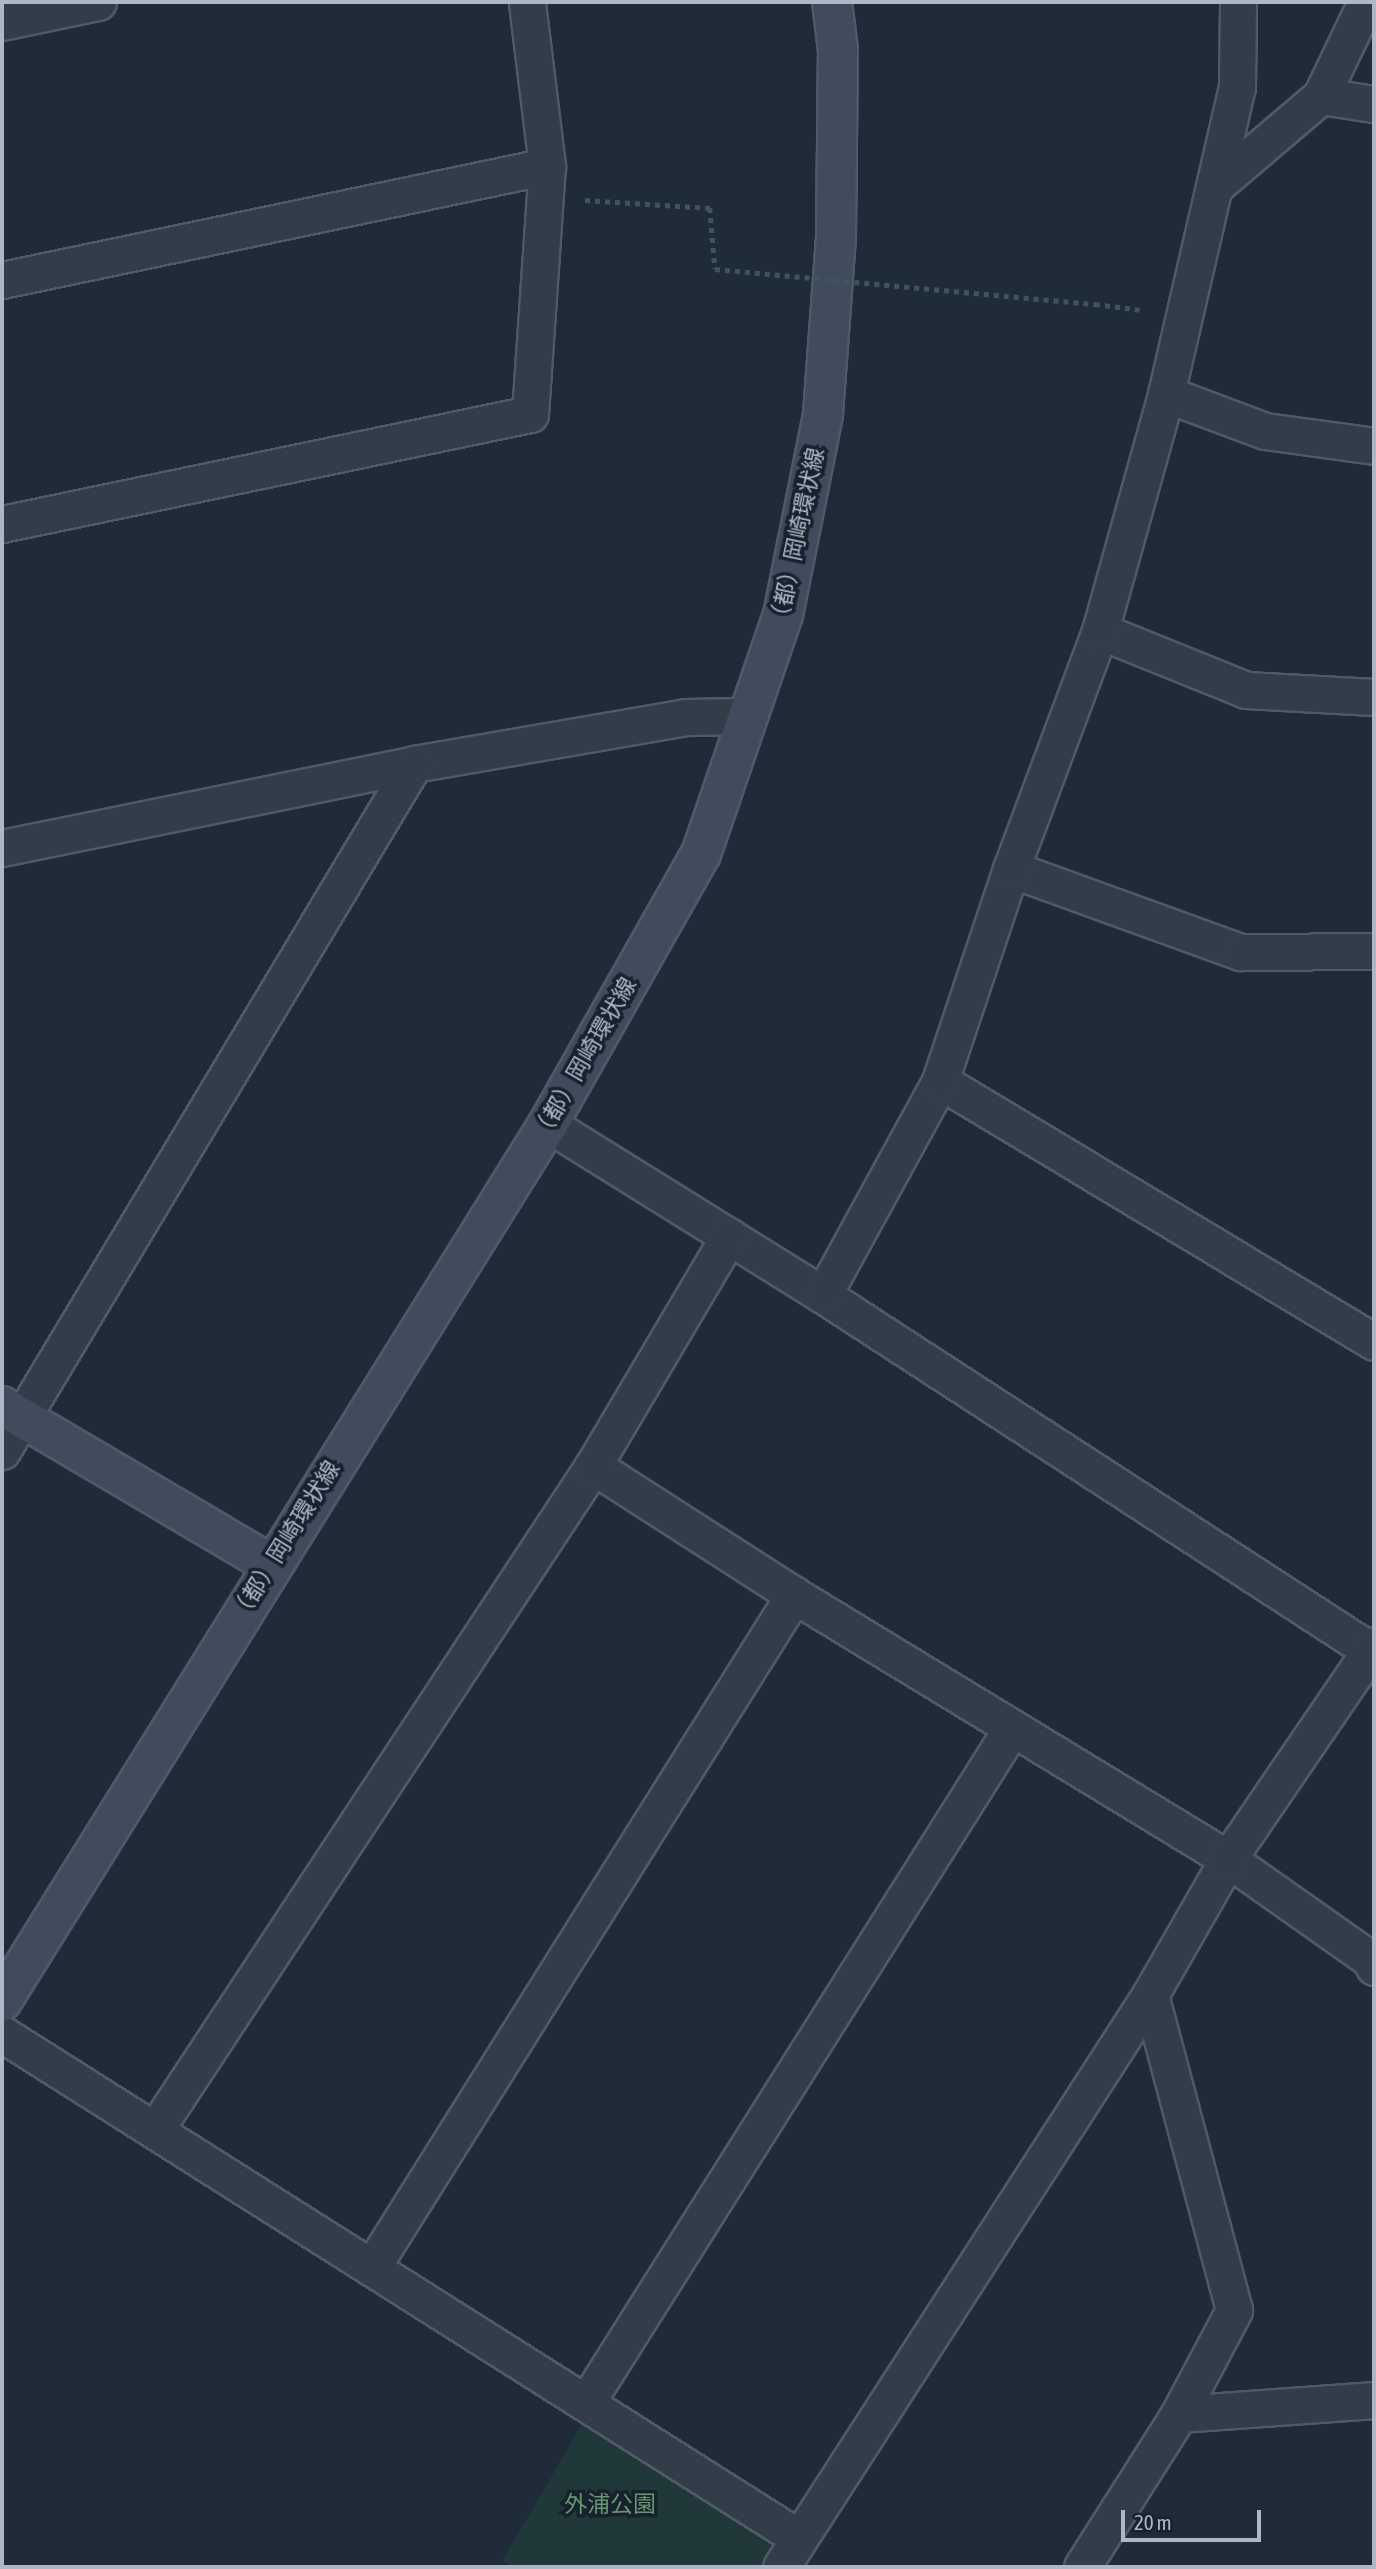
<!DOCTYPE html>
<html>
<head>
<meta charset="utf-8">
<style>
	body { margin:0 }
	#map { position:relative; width:1376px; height:2569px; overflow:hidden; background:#1f2b39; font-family:"Asap Condensed","Noto Sans JP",sans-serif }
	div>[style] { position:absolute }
	.green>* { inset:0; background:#21383a }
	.path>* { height:4.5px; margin-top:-2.25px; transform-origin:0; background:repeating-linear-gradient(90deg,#3e5557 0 5px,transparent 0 10px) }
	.roads { filter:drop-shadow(2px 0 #505a67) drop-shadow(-2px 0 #505a67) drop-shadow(0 2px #505a67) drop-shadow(0 -2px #505a67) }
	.street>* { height:35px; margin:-17.5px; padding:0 17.5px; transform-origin:17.5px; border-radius:17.5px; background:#323d49 }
	.secondary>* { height:38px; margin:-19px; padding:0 19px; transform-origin:19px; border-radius:19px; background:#404c5d }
	.path-bridge>* { height:4.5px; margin-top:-2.25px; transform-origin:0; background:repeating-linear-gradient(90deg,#3e5557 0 5px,transparent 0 10px) }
	span { translate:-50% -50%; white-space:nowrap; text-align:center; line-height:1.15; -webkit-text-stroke:7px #18222e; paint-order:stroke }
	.street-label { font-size:23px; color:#adb7c6 }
	.park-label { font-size:23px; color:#63986d }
	.frame { position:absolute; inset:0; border:4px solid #adb7c6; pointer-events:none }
	.scale { position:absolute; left:1121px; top:2510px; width:140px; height:32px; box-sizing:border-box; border:4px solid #adb7c6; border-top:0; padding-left:9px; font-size:21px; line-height:24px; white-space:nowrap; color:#adb7c6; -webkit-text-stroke:5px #18222e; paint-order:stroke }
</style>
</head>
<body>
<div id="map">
	<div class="green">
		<i style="clip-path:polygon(587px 2416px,787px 2540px,771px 2567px,511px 2567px,502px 2561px)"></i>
	</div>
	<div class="path">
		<i style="left:585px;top:200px;width:125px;rotate:3.7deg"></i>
		<i style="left:710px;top:208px;width:61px;rotate:85.3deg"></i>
		<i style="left:1095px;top:304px;width:47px;rotate:7.3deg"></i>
	</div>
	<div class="roads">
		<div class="street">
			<i style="left:2px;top:22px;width:98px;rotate:-11.8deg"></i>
			<i style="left:1321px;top:96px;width:54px;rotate:8.6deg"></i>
			<i style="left:1214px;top:187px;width:140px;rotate:-40.4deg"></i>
			<i style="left:1321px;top:96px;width:104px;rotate:-64.4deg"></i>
			<i style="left:2px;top:280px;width:557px;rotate:-11.81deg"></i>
			<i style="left:1166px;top:394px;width:106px;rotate:20.5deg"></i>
			<i style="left:1265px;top:431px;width:110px;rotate:7.8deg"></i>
			<i style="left:2px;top:524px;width:539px;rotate:-11.77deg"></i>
			<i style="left:530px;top:414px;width:249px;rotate:-86.1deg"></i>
			<i style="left:547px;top:166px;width:165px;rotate:-97deg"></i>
			<i style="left:1100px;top:631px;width:157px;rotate:22deg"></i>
			<i style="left:1246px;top:690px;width:128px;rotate:3.1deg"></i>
			<i style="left:2px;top:848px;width:420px;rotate:-11.5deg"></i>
			<i style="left:414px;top:764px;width:275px;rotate:-9.8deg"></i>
			<i style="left:685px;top:717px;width:63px;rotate:-0.9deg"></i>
			<i style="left:1011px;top:869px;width:244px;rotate:19.9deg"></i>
			<i style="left:1240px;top:952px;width:134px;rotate:-0.4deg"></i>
			<i style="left:940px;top:1081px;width:506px;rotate:31.02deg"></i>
			<i style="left:548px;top:1124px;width:324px;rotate:31.9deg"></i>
			<i style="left:823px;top:1295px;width:657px;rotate:33.01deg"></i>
			<i style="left:823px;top:1295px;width:244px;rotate:-61.3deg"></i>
			<i style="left:940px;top:1081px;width:224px;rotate:-71.5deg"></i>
			<i style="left:1011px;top:869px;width:254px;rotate:-69.5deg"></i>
			<i style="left:1100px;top:631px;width:246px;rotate:-74.4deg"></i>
			<i style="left:1166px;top:394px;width:315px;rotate:-77deg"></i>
			<i style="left:1237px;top:87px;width:85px;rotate:-89.3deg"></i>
			<i style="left:2px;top:1451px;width:801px;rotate:-59.05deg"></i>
			<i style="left:593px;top:1466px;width:239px;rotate:32.7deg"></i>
			<i style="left:794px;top:1595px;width:508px;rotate:31.31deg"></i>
			<i style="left:1228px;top:1859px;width:174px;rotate:35.2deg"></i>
			<i style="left:1370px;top:1959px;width:9px;rotate:63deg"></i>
			<i style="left:2px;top:2034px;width:943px;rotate:32.31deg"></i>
			<i style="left:155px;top:2130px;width:795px;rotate:-56.59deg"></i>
			<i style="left:593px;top:1466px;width:267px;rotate:-59.4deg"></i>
			<i style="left:372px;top:2267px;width:794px;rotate:-57.87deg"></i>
			<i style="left:586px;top:2403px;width:798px;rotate:-57.74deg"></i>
			<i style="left:1179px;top:2414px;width:196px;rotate:-4.1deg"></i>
			<i style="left:781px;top:2567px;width:681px;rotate:-57.17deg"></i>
			<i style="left:1150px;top:1995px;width:157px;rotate:-60.2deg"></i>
			<i style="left:1228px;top:1859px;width:259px;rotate:-55.7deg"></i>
			<i style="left:1082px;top:2567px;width:181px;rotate:-57.6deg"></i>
			<i style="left:1179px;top:2414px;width:118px;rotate:-62.1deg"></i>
			<i style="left:1234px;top:2310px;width:326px;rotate:-104.9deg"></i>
		</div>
		<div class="secondary">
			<i style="left:2px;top:1406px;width:311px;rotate:30.5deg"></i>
			<i style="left:2px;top:2001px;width:1033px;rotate:-58.09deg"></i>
			<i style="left:548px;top:1124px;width:310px;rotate:-60.5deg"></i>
			<i style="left:701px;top:854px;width:253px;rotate:-71.1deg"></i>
			<i style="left:783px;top:615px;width:205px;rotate:-78.7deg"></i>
			<i style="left:823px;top:414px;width:177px;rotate:-85.8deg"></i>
			<i style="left:836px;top:237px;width:187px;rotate:-89.4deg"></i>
			<i style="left:838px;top:50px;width:48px;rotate:-97.1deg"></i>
		</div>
	</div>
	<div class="path-bridge">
		<i style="left:715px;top:269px;width:382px;rotate:5.3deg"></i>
	</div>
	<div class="street-label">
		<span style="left:797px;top:538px;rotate:-78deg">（都）岡崎環状線</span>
		<span style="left:584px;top:1059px;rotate:-60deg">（都）岡崎環状線</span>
		<span style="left:285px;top:1541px;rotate:-58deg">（都）岡崎環状線</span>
	</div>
	<div class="park-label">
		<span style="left:610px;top:2504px">外浦公園</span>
	</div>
	<div class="frame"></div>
	<div class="scale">20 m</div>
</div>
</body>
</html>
